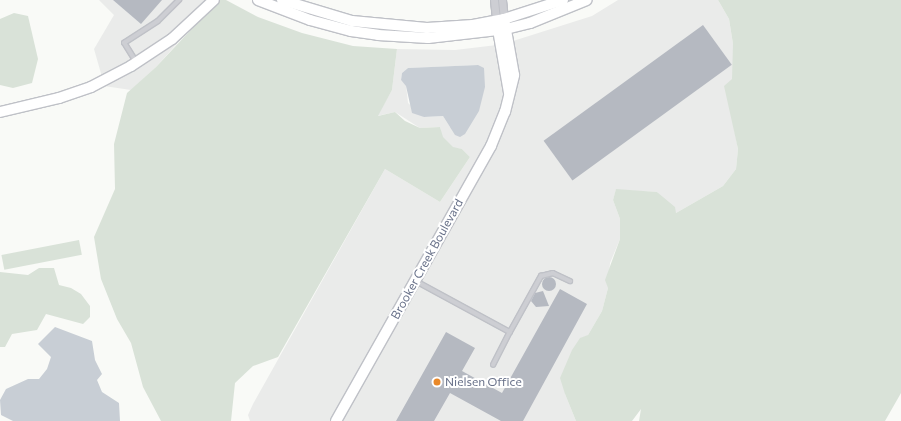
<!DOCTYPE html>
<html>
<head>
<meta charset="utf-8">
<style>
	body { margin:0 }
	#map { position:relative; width:901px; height:421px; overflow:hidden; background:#f9faf7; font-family:Commissioner,sans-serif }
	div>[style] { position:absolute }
	.built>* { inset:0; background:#eaebea }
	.green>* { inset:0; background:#d9e2d8; transform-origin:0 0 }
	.water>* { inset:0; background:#c8ced5 }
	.building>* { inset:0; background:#b5b9c1; transform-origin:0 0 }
	.round { border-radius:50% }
	.roads { filter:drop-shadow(1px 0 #bfc1c7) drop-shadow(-1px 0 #bfc1c7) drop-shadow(0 1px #bfc1c7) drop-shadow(0 -1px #bfc1c7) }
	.lane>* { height:3.5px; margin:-1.75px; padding:0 1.75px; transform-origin:1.75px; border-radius:1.75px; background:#cdced3 }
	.street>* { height:7px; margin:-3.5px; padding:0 3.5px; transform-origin:3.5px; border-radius:3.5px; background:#cdced3 }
	.secondary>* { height:10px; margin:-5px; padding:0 5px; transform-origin:5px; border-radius:5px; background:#fff }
	.dots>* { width:11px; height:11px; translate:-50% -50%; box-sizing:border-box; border:2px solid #fff; border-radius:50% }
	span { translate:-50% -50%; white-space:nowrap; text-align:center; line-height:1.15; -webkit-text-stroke:4px #fff; paint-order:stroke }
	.street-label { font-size:12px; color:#687189 }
	.poi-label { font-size:12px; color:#687189 }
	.left { translate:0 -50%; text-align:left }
</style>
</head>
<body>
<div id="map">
	<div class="built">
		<i style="clip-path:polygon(99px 0,209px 0,170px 36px,130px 63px,102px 77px,94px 49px,114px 15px)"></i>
		<i style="clip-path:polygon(618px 0,718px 0,729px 19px,733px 44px,733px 123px,738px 149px,736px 169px,723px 186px,676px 213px,657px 192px,616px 190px,613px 200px,620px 219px,620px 239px,610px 263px,608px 288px,602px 311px,588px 335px,565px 394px,576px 421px,340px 421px,494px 148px,518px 74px,513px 41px,592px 16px)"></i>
		<i style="clip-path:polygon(202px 16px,156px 67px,131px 90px,104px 86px)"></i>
		<i style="clip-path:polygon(evenodd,497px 45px,505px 93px,502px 111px,487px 145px,332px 421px,250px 421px,248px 415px,253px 404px,385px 169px,440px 202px,470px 157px,462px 149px,453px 148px,442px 137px,440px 127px,420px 128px,395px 112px,377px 116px,392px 90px,397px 49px,455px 50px,497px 45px,478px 65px,450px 127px,443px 116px,424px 117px,408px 103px,406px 85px,401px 80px,402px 73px,408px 68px,478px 65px)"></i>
	</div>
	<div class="green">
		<i style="clip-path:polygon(219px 0,226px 0,258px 17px,302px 33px,353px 46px,397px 49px,392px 90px,378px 116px,395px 112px,405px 121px,420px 128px,440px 127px,443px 137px,453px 147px,462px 149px,470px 157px,440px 202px,385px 169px,278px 357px,253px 366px,235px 383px,231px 421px,161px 421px,143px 387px,131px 343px,117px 319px,101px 279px,94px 237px,115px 189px,114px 144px,127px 93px,156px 67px)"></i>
		<i style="clip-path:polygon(718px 0,901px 0,901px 393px,885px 421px,639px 421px,641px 409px,632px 421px,576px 421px,565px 394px,560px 378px,572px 350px,580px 338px,588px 335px,602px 311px,608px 288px,605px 280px,620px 239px,620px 219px,613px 200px,616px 189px,657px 192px,675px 207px,676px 213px,723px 186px,736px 169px,738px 149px,724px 86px,732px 79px,733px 44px,729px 19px)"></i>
		<i style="clip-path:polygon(14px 13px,28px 16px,38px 59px,32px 83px,13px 88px,0 85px,0 19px)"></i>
		<i style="left:79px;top:240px;width:15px;height:79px;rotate:79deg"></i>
		<i style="clip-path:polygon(39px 268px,54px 268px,59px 285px,71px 288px,81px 294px,90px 306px,90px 317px,83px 324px,46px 314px,37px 330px,12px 334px,5px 347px,0 347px,0 272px,28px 275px)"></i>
	</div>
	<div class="water">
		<i style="clip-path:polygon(478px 65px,484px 68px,485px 87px,479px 111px,465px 134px,460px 137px,455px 135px,443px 116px,424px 117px,412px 113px,406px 86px,401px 80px,402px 73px,408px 68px)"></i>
		<i style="clip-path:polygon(55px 327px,92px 341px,95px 360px,102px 374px,97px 380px,102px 392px,119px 403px,120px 421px,13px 421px,1px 415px,0 400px,6px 389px,28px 379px,39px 379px,47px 369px,51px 357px,38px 344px)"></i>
	</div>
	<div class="building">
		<i style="clip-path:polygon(113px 0,162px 0,141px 24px)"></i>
		<i style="left:703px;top:25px;width:49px;height:197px;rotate:54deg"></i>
		<i class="round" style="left:542px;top:277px;width:14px;height:14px"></i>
		<i style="clip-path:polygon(560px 289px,587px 304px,523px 421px,501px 421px,450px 393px,434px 421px,396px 421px,446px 332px,475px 348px,462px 371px,502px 393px)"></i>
		<i style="clip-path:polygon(543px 291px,549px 306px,536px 307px,531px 301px,535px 293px)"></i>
	</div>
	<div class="roads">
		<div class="lane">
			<i style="left:136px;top:62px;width:22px;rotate:-122deg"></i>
			<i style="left:124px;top:43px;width:40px;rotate:-32.9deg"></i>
			<i style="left:158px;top:21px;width:30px;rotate:-45deg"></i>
			<i style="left:416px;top:281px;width:107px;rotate:28.5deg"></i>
			<i style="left:510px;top:332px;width:64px;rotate:-61deg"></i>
			<i style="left:541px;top:276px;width:12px;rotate:-14deg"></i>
			<i style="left:553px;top:273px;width:19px;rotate:25deg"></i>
			<i style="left:493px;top:365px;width:37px;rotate:-63deg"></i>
		</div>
		<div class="street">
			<i style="left:494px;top:0;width:20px;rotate:84deg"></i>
			<i style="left:502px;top:0;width:19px;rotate:84deg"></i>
		</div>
		<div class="secondary">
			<i style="left:258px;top:0;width:56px;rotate:21deg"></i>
			<i style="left:310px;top:20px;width:42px;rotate:15deg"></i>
			<i style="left:351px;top:31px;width:27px;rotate:8deg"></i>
			<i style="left:378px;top:35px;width:50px;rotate:3.4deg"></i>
			<i style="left:428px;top:38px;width:79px;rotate:-6.6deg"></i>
			<i style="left:506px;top:29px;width:25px;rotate:-14deg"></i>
			<i style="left:530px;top:23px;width:61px;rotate:-22deg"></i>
			<i style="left:282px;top:0;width:73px;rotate:16.7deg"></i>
			<i style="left:352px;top:21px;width:75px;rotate:5.3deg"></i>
			<i style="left:427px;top:28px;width:46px;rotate:-3.7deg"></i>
			<i style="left:473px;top:25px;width:32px;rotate:-11deg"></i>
			<i style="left:504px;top:19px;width:62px;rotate:-17.9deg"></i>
			<i style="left:497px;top:24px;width:70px;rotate:80.1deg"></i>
			<i style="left:0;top:112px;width:61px;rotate:-13.3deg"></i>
			<i style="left:59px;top:98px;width:34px;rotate:-19deg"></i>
			<i style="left:91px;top:87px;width:45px;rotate:-27.7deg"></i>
			<i style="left:131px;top:66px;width:49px;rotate:-33.4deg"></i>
			<i style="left:172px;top:39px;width:57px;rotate:-42.9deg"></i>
			<i style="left:336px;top:421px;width:316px;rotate:-60.6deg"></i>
			<i style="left:491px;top:146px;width:37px;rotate:-68deg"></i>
			<i style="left:505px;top:112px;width:38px;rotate:-76deg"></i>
			<i style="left:514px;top:75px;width:57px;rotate:-100.1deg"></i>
		</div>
	</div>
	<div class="dots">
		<i style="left:437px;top:382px;background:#e98828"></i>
	</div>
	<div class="street-label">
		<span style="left:427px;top:259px;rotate:-61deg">Brooker Creek Boulevard</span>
	</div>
	<div class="poi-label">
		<span class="left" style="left:445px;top:382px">Nielsen Office</span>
	</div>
</div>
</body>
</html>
